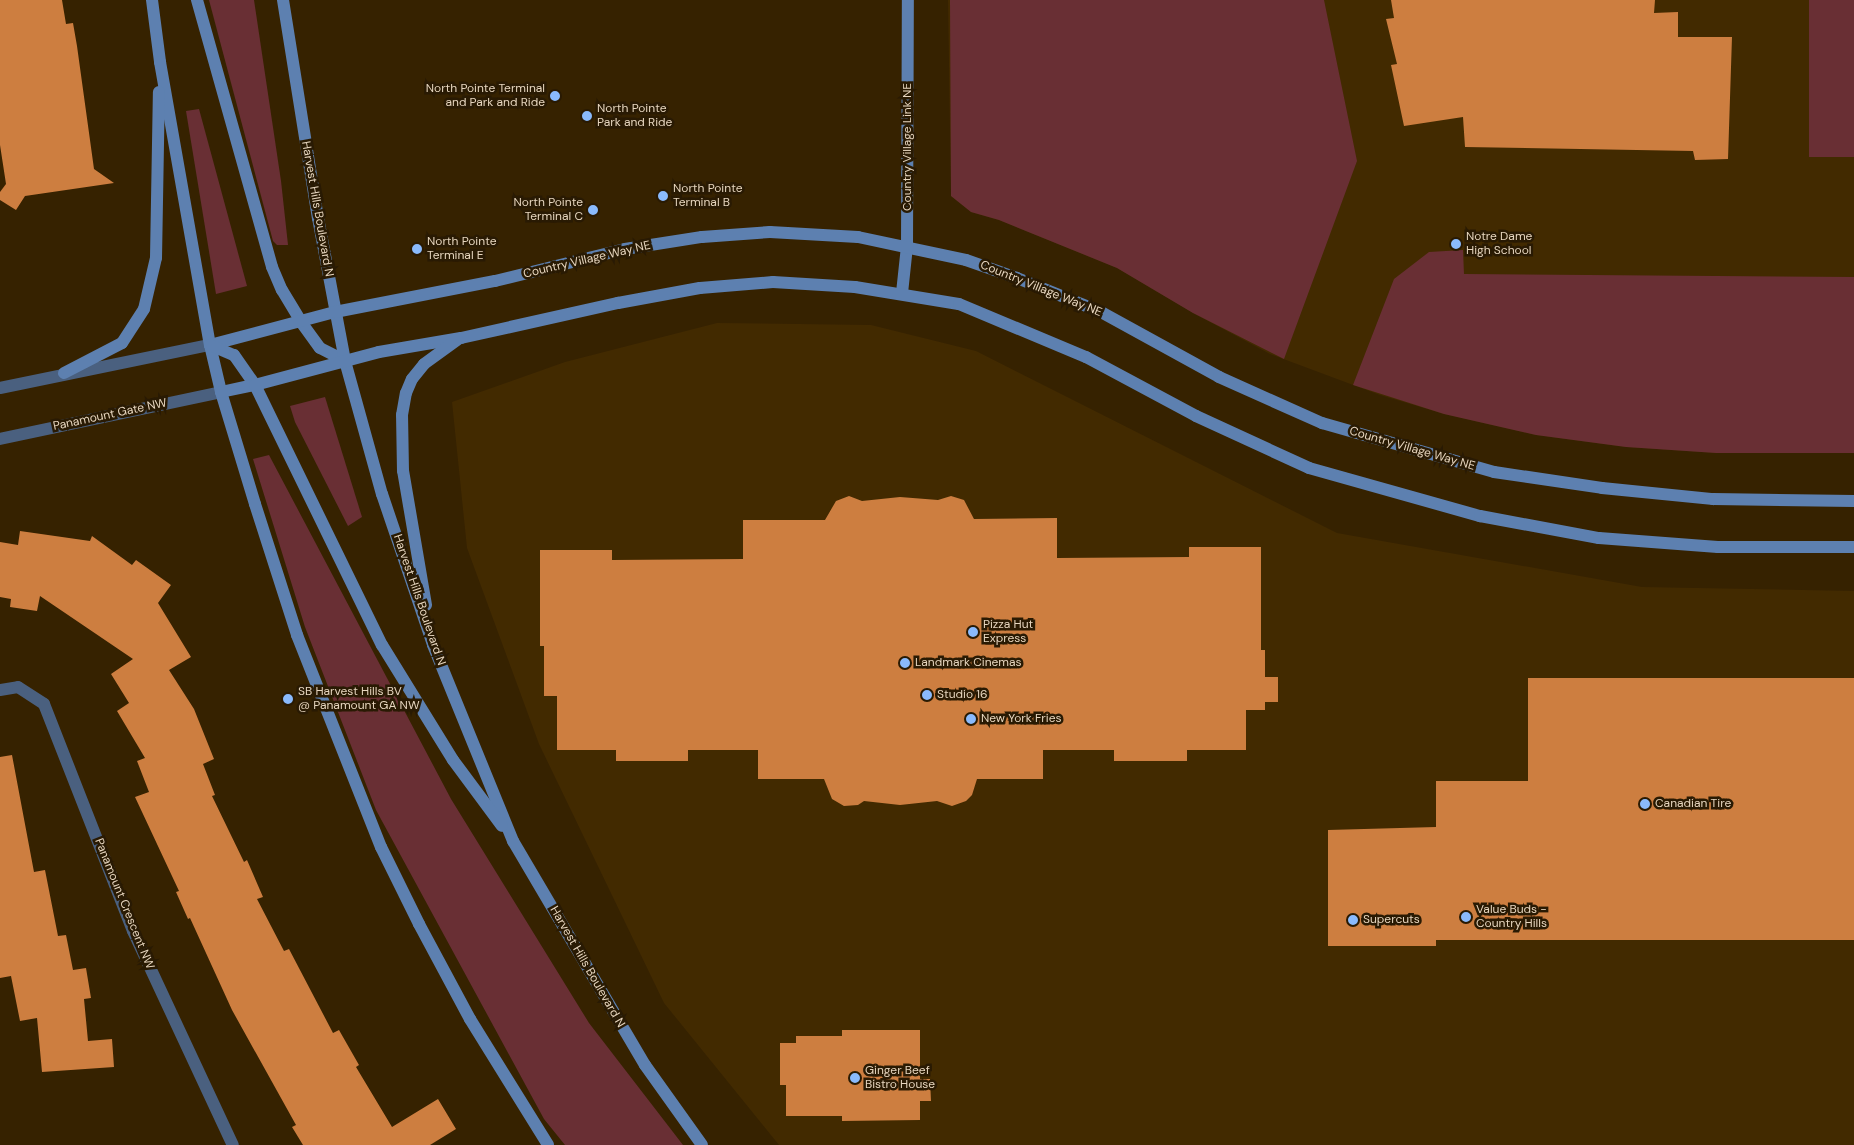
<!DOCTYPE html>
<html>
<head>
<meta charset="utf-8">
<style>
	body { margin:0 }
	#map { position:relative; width:1854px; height:1145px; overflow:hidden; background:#362200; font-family:"DM Sans",sans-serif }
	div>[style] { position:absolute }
	.built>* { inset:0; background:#422a00 }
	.green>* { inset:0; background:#692f34; transform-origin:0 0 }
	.building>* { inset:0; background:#cd7e40 }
	.street>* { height:12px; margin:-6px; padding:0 6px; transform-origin:6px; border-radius:6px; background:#4a607f }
	.secondary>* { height:12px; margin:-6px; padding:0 6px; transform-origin:6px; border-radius:6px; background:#5d80b0 }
	.dots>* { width:14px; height:14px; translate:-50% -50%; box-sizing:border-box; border:2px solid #291a03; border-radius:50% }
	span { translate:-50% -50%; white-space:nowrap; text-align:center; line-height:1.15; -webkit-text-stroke:5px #291a03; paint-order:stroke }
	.poi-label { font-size:12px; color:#e7d6bf }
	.right { translate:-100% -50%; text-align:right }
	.left { translate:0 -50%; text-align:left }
	.street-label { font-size:12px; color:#e7d6bf }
</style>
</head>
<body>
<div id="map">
	<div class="built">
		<i style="clip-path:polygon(948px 0,1809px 0,1813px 156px,1854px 157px,1854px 453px,1716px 453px,1626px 447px,1536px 435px,1444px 414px,1380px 395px,1270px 354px,1193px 313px,1117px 268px,999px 220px,971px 212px,951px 196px)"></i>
		<i style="clip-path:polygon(717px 323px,871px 325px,976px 351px,1337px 533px,1642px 587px,1854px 591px,1854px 1145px,779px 1145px,664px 1003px,539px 744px,467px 548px,452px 402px,565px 362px)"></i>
	</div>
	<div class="green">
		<i style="clip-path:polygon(209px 0,254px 0,281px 181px,288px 245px,277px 245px,273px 241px)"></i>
		<i style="clip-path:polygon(950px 0,1324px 0,1357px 161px,1284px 359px,1193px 313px,1117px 268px,999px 220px,971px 212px,951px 196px)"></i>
		<i style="left:1809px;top:0;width:45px;height:157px"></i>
		<i style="clip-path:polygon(199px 109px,247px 286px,216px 294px,186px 111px)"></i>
		<i style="clip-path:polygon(1463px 250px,1464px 274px,1854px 277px,1854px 453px,1716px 453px,1626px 447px,1536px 435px,1444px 414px,1353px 385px,1394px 279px,1429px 252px)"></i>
		<i style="clip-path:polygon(325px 397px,362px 517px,348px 526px,295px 422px,290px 406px)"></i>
		<i style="clip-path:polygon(269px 455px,451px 799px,589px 1023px,683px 1145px,565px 1145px,544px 1119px,376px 810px,305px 627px,253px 459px)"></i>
	</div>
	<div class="building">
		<i style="clip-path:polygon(0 0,62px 0,66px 24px,73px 23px,77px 46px,94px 169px,114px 183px,25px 196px,16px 210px,0 200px,0 192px,6px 184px,0 145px)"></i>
		<i style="clip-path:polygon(1391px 0,1655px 0,1654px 13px,1678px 12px,1678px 37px,1732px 37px,1728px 159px,1695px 160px,1693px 151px,1465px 147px,1463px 117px,1404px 126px,1391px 65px,1397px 64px,1386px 19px,1394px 18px)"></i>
		<i style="clip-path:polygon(849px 496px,862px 501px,900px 497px,938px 500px,951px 496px,964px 500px,974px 519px,1057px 518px,1057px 558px,1189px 557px,1189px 547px,1261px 547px,1261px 650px,1265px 650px,1265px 677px,1278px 677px,1278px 702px,1265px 702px,1265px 710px,1246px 710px,1246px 750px,1187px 750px,1187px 761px,1114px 761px,1114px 750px,1043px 750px,1043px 779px,977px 779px,972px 795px,966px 801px,952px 806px,937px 801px,900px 805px,864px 801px,858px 805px,844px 806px,832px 799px,824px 779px,758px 779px,758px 750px,688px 750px,688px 761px,616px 761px,616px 750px,557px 750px,557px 696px,544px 696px,544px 646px,540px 646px,540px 550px,612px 550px,612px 560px,743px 559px,743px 520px,825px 520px,836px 501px)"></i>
		<i style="clip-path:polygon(20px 531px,90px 541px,92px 536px,132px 565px,136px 560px,171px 585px,158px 603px,191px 657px,169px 670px,194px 709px,214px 759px,203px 764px,215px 795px,212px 796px,244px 862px,247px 860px,263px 897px,257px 899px,284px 951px,289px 949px,333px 1033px,339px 1030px,359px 1065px,356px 1067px,392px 1127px,438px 1099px,456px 1129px,430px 1145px,303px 1145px,292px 1127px,296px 1125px,232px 1010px,190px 918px,188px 919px,176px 892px,179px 891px,135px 797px,149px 792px,137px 761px,145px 758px,117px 711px,129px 703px,111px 674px,133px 659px,40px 596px,37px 611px,10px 607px,11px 599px,0 597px,0 542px,18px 545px)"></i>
		<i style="clip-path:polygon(1528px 678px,1854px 678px,1854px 940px,1436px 940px,1436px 946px,1328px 946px,1328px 830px,1436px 827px,1436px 781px,1528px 781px)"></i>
		<i style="clip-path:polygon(12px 755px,34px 872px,45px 870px,58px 936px,66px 935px,73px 970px,86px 968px,91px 998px,84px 999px,88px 1041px,112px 1039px,114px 1067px,42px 1072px,37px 1018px,20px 1021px,11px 976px,0 978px,0 757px)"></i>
		<i style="clip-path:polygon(842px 1030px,920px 1030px,920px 1079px,930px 1079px,931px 1101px,920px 1101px,920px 1120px,842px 1121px,842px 1116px,786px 1116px,786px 1085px,780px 1085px,780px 1043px,796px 1043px,796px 1036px,842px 1036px)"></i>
	</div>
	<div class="street">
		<i style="left:0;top:388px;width:214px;rotate:-11.6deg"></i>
		<i style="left:0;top:439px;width:226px;rotate:-12deg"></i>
		<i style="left:0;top:690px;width:18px;rotate:-9deg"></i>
		<i style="left:18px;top:687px;width:31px;rotate:33deg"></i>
		<i style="left:44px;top:704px;width:244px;rotate:68.6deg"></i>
		<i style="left:133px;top:931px;width:236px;rotate:65deg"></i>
	</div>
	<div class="secondary">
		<i style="left:152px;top:0;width:63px;rotate:82.6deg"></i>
		<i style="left:160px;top:62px;width:287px;rotate:80deg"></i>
		<i style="left:210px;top:345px;width:48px;rotate:76.8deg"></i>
		<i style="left:221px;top:392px;width:117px;rotate:73.1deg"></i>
		<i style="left:255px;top:504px;width:138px;rotate:72.2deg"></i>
		<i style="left:297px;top:635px;width:228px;rotate:68.4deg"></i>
		<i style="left:381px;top:847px;width:86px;rotate:63.7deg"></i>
		<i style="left:419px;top:924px;width:108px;rotate:61.8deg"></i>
		<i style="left:470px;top:1019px;width:148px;rotate:58.2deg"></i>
		<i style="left:197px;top:0;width:277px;rotate:74.3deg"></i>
		<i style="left:272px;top:267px;width:25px;rotate:67deg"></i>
		<i style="left:282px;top:290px;width:37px;rotate:59deg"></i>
		<i style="left:301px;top:322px;width:32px;rotate:54deg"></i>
		<i style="left:320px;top:348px;width:28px;rotate:27deg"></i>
		<i style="left:283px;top:0;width:221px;rotate:80.9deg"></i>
		<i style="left:318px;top:218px;width:146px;rotate:79.3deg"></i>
		<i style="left:345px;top:361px;width:138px;rotate:74.5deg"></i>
		<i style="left:382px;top:494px;width:159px;rotate:71.3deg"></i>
		<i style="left:433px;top:645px;width:212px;rotate:67.8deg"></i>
		<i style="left:513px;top:841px;width:260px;rotate:59.5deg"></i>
		<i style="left:645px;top:1065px;width:98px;rotate:54.5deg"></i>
		<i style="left:902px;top:293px;width:47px;rotate:-83.9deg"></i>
		<i style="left:907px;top:246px;width:246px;rotate:-89.8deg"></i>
		<i style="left:210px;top:345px;width:129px;rotate:-14.8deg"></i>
		<i style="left:335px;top:312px;width:163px;rotate:-11deg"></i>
		<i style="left:495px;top:281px;width:134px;rotate:-13.8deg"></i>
		<i style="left:625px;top:249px;width:78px;rotate:-8.9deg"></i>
		<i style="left:702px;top:237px;width:68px;rotate:-4.2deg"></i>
		<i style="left:770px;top:232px;width:88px;rotate:3.3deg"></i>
		<i style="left:858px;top:237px;width:110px;rotate:12deg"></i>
		<i style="left:966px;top:260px;width:54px;rotate:19.4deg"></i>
		<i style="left:1017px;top:278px;width:91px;rotate:22deg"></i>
		<i style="left:1101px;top:312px;width:135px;rotate:28.8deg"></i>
		<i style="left:1219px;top:377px;width:113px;rotate:24.1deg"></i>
		<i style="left:1322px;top:423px;width:179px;rotate:15.9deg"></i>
		<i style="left:1494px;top:472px;width:109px;rotate:8.4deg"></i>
		<i style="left:1602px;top:488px;width:112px;rotate:5.7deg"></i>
		<i style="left:1713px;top:499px;width:141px;rotate:0.8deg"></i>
		<i style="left:210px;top:345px;width:26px;rotate:23deg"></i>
		<i style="left:234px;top:355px;width:37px;rotate:55deg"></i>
		<i style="left:255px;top:385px;width:289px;rotate:64deg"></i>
		<i style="left:382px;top:645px;width:135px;rotate:58.3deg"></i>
		<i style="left:453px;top:760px;width:82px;rotate:53.4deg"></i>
		<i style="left:64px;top:373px;width:65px;rotate:-27.3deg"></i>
		<i style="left:122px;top:343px;width:40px;rotate:-57.1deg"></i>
		<i style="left:144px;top:309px;width:52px;rotate:-76.8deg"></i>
		<i style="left:156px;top:258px;width:166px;rotate:-89deg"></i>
		<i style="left:221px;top:392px;width:35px;rotate:-12deg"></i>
		<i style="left:255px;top:385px;width:128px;rotate:-14.9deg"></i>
		<i style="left:379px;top:352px;width:83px;rotate:-9.7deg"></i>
		<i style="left:461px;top:338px;width:161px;rotate:-12.6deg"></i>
		<i style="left:618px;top:303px;width:83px;rotate:-10.4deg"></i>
		<i style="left:700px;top:288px;width:73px;rotate:-4.7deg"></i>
		<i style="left:773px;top:282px;width:82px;rotate:3.5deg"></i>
		<i style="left:855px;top:287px;width:105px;rotate:9.3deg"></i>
		<i style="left:959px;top:304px;width:138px;rotate:22.7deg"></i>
		<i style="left:1086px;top:357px;width:125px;rotate:28.2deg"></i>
		<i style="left:1196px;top:416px;width:124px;rotate:24.7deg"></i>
		<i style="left:1309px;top:468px;width:178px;rotate:15.7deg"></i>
		<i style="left:1480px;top:516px;width:121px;rotate:10.5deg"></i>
		<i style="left:1599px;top:538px;width:119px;rotate:4.3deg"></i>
		<i style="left:1718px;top:547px;width:136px"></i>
		<i style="left:426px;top:605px;width:136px;rotate:-99.7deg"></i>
		<i style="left:403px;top:471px;width:56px;rotate:-91deg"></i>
		<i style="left:402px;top:415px;width:22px;rotate:-80deg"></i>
		<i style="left:406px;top:393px;width:15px;rotate:-67deg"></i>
		<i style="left:412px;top:379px;width:19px;rotate:-51deg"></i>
		<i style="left:424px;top:364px;width:41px;rotate:-36deg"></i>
	</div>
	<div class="dots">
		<i style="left:555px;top:96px;background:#8abafc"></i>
		<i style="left:587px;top:116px;background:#8abafc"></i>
		<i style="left:663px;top:196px;background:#8abafc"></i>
		<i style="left:593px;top:210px;background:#8abafc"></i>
		<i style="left:1456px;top:244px;background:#8abafc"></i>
		<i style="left:417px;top:249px;background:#8abafc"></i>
		<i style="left:973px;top:632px;background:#8abafc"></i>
		<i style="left:905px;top:663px;background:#8abafc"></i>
		<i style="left:927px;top:695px;background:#8abafc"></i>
		<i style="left:288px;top:699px;background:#8abafc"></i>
		<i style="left:971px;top:719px;background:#8abafc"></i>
		<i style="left:1645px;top:804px;background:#8abafc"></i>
		<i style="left:1466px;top:917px;background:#8abafc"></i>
		<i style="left:1353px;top:920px;background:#8abafc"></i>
		<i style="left:855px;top:1078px;background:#8abafc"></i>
	</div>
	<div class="poi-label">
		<span class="right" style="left:545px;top:96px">North Pointe Terminal<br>and Park and Ride</span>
		<span class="left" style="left:597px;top:116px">North Pointe<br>Park and Ride</span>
		<span class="left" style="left:673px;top:196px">North Pointe<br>Terminal B</span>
		<span class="right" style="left:583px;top:210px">North Pointe<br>Terminal C</span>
		<span class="left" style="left:1466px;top:244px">Notre Dame<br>High School</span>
		<span class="left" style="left:427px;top:249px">North Pointe<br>Terminal E</span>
		<span class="left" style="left:983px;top:632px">Pizza Hut<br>Express</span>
		<span class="left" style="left:915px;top:663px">Landmark Cinemas</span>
		<span class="left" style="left:298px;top:699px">SB Harvest Hills BV<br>@ Panamount GA NW</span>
		<span class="left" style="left:937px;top:695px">Studio 16</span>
		<span class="left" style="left:981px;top:719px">New York Fries</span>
		<span class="left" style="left:1655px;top:804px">Canadian Tire</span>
		<span class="left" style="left:1476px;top:917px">Value Buds -<br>Country Hills</span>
		<span class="left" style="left:1363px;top:920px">Supercuts</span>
		<span class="left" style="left:865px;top:1078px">Ginger Beef<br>Bistro House</span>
	</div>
	<div class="street-label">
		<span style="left:908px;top:147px;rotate:-90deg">Country Village Link NE</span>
		<span style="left:317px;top:209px;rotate:80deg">Harvest Hills Boulevard N</span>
		<span style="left:587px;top:260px;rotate:-13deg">Country Village Way NE</span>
		<span style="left:1041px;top:289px;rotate:22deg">Country Village Way NE</span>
		<span style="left:110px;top:415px;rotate:-12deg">Panamount Gate NW</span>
		<span style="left:1412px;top:449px;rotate:16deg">Country Village Way NE</span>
		<span style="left:419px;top:600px;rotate:71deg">Harvest Hills Boulevard N</span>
		<span style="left:124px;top:904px;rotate:68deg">Panamount Crescent NW</span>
		<span style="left:587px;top:967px;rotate:60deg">Harvest Hills Boulevard N</span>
	</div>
</div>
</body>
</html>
